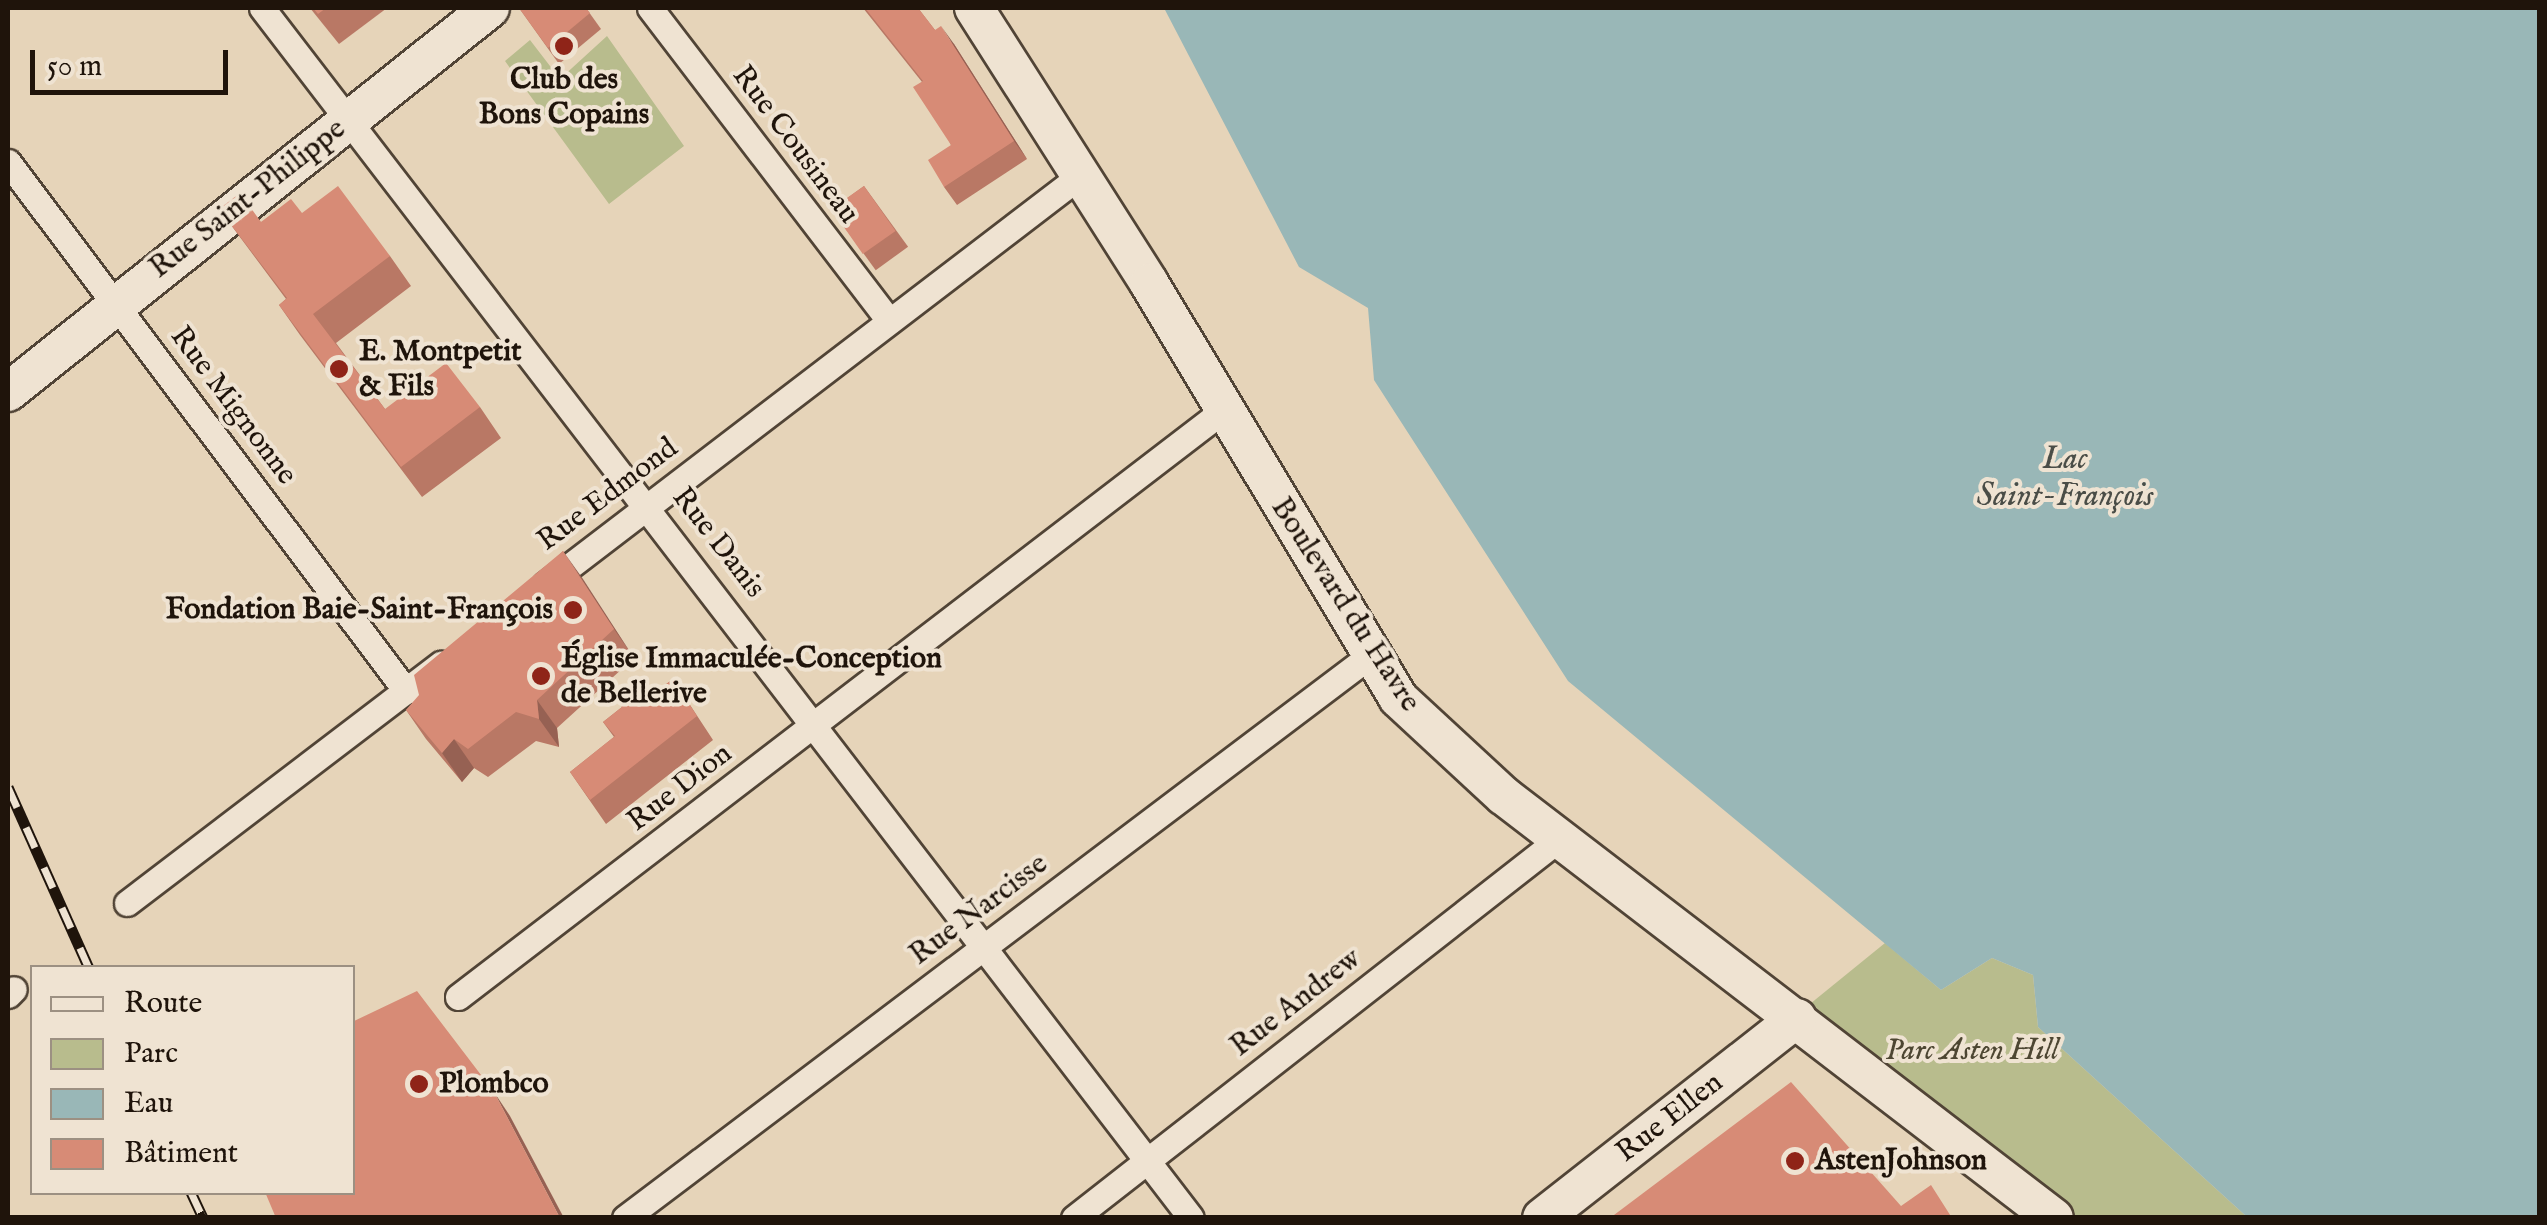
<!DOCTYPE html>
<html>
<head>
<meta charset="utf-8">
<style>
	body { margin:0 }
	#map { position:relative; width:2547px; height:1225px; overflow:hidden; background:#e6d4b9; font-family:"IM FELL English",serif }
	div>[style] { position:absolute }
	.green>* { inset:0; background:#b8bc8d }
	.water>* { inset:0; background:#99b7b7 }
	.roads { filter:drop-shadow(2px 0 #514436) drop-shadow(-2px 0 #514436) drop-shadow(0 2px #514436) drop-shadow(0 -2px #514436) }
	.street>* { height:25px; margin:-12.5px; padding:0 12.5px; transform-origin:12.5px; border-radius:12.5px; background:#efe3d2 }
	.secondary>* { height:38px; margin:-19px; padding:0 19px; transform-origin:19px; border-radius:19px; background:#efe3d2 }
	.rail>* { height:11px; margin-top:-5.5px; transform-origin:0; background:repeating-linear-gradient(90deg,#efe3d2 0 22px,#1f140b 0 44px); box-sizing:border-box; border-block:2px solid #1f140b }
	.wall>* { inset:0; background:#b97865; transform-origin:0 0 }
	.shaded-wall>* { inset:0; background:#966153 }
	.building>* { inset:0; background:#d78b76; transform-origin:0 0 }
	.dots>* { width:28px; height:28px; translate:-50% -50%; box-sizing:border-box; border:5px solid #efe3d2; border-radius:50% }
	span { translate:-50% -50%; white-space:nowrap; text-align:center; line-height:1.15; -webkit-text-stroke:8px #efe3d2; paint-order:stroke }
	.poi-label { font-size:30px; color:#1f140b; font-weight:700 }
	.left { translate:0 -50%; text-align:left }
	.right { translate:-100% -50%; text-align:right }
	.street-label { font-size:30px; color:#1f140b }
	.park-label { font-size:30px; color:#4d4632; font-style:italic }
	.water-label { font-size:32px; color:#4a4d47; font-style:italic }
	.frame { position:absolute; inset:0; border:10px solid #1f140b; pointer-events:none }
	.legend { position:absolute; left:30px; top:965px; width:325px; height:230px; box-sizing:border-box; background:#efe3d2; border:2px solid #9c9082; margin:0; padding:12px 18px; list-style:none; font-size:30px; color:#1f140b }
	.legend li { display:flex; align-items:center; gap:20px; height:50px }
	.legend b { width:50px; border:2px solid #9c9082 }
	.scale { position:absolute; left:30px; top:50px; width:198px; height:45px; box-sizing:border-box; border:5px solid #1f140b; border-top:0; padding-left:12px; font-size:30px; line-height:35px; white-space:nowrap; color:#1f140b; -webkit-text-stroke:8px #efe3d2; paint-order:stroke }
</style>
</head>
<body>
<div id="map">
	<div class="green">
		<i style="clip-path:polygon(607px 36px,684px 146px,609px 204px,505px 61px,530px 40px,560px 79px)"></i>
		<i style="clip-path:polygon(1885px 943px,1941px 990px,1992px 958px,2033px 975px,2038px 1027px,2247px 1217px,2073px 1217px,1805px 1008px)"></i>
	</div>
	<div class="water">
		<i style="clip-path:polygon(1164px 8px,2539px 8px,2539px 1217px,2247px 1217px,2038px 1027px,2033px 975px,1992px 958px,1941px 990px,1568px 681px,1374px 380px,1368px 308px,1299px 267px)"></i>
	</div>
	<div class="roads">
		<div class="street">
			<i style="left:262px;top:8px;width:1525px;rotate:52.48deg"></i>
			<i style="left:650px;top:8px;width:394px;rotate:52.6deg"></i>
			<i style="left:8px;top:162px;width:662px;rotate:53.04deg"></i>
			<i style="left:545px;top:585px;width:675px;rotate:-37.41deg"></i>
			<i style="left:127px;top:903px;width:395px;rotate:-37.3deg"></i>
			<i style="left:8px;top:995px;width:8px;rotate:-45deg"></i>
			<i style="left:458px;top:997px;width:966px;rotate:-37.47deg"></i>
			<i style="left:625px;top:1218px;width:936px;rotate:-37.05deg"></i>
			<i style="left:1074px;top:1218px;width:616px;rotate:-38.01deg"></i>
		</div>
		<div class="secondary">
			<i style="left:974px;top:8px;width:326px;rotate:57.5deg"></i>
			<i style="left:1149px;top:283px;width:484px;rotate:59deg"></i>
			<i style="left:1398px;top:698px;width:144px;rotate:42.8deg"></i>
			<i style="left:1504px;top:796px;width:693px;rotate:37.5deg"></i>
			<i style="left:8px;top:392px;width:616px;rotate:-38.54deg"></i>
			<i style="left:1542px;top:1218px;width:324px;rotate:-38.1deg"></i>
		</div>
	</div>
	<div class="rail">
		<i style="left:8px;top:787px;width:198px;rotate:65.9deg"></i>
		<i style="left:191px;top:1192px;width:29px;rotate:65deg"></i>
	</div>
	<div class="wall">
		<i style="clip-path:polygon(310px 8px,387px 8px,339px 44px)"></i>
		<i style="clip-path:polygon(519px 8px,586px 8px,601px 29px,559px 64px)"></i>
		<i style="clip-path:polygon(863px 8px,918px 8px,935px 30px,954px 44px,1027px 159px,957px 205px,944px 187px,951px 145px,922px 82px)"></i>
		<i style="left:864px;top:186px;width:75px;height:40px;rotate:54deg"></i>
		<i style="clip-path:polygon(219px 209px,261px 222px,302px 213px,390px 256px,411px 286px,336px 343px,385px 409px,480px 407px,501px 438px,422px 497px,300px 335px,279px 305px,286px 299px)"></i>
		<i style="clip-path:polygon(563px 551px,634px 658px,557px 728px,559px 747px,536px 741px,488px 777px,474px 768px,462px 782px,426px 739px,406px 710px)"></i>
		<i style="clip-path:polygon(673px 679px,713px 740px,606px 824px,570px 772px,614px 737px,603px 722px,622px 707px,649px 697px)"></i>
	</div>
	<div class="shaded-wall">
		<i style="clip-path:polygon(941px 26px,954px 44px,1027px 159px,1014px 141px)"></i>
		<i style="clip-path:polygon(563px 551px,583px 579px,634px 658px,614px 629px)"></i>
		<i style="clip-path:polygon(537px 700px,557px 728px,559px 747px,539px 719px)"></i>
		<i style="clip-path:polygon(454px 739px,474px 768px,462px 782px,442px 753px)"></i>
		<i style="clip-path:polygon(494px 1092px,510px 1116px,564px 1218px,560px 1218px)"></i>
	</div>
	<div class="building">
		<i style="clip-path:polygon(313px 8px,326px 8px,318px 14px)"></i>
		<i style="clip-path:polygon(519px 8px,586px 8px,590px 13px,548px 48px)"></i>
		<i style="clip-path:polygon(865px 8px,918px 8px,935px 30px,941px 26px,1014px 141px,944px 187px,928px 160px,951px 145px,913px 87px,923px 81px)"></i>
		<i style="clip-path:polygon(338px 186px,390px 256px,313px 314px,385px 409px,446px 363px,480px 407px,401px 467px,279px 305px,287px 298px,219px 209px,240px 193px,261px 222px,291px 199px,302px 213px)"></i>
		<i style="left:864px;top:186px;width:55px;height:40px;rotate:55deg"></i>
		<i style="clip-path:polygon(563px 551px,614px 629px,537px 700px,539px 719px,516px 712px,468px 749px,454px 739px,442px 753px,406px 710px,419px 695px,414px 675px)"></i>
		<i style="clip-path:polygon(673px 679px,697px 716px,590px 800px,570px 772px,615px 736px,603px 722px,622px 707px,616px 698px,641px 688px,649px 697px)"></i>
		<i style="clip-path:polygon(417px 991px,494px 1092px,560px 1218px,276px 1218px,265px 1192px,352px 1192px,352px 1022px)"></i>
		<i style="clip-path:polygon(1791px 1082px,1901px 1206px,1931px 1185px,1952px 1218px,1610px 1218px)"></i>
	</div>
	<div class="dots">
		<i style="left:564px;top:46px;background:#8f2418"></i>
		<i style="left:339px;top:369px;background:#8f2418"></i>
		<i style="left:573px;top:610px;background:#8f2418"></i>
		<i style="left:541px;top:676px;background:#8f2418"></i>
		<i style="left:419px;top:1084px;background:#8f2418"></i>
		<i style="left:1795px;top:1161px;background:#8f2418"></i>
	</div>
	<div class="poi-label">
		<span style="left:564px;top:97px">Club des<br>Bons Copains</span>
		<span class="left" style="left:359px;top:369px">E. Montpetit<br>&amp; Fils</span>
		<span class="right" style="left:553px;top:610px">Fondation Baie-Saint-François</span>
		<span class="left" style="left:561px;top:676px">Église Immaculée-Conception<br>de Bellerive</span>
		<span class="left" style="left:439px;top:1084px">Plombco</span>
		<span class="left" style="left:1815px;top:1161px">AstenJohnson</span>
	</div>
	<div class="street-label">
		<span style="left:795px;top:145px;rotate:53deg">Rue Cousineau</span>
		<span style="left:248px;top:199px;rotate:-38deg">Rue Saint-Philippe</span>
		<span style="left:233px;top:406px;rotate:53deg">Rue Mignonne</span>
		<span style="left:608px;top:495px;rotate:-37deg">Rue Edmond</span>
		<span style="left:718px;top:543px;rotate:52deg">Rue Danis</span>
		<span style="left:1345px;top:605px;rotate:57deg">Boulevard du Havre</span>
		<span style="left:680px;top:788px;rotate:-38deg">Rue Dion</span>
		<span style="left:979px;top:910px;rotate:-37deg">Rue Narcisse</span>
		<span style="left:1296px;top:1003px;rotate:-38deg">Rue Andrew</span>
		<span style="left:1670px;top:1118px;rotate:-38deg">Rue Ellen</span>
	</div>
	<div class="park-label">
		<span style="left:1972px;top:1051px">Parc Asten Hill</span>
	</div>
	<div class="water-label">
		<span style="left:2065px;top:479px">Lac<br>Saint-François</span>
	</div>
	<div class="frame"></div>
	<ul class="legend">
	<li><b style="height:12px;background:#efe3d2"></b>Route</li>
	<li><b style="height:28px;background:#b8bc8d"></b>Parc</li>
	<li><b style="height:28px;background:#99b7b7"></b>Eau</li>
	<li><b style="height:28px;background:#d78b76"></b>Bâtiment</li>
	</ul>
	<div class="scale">50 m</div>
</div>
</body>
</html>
